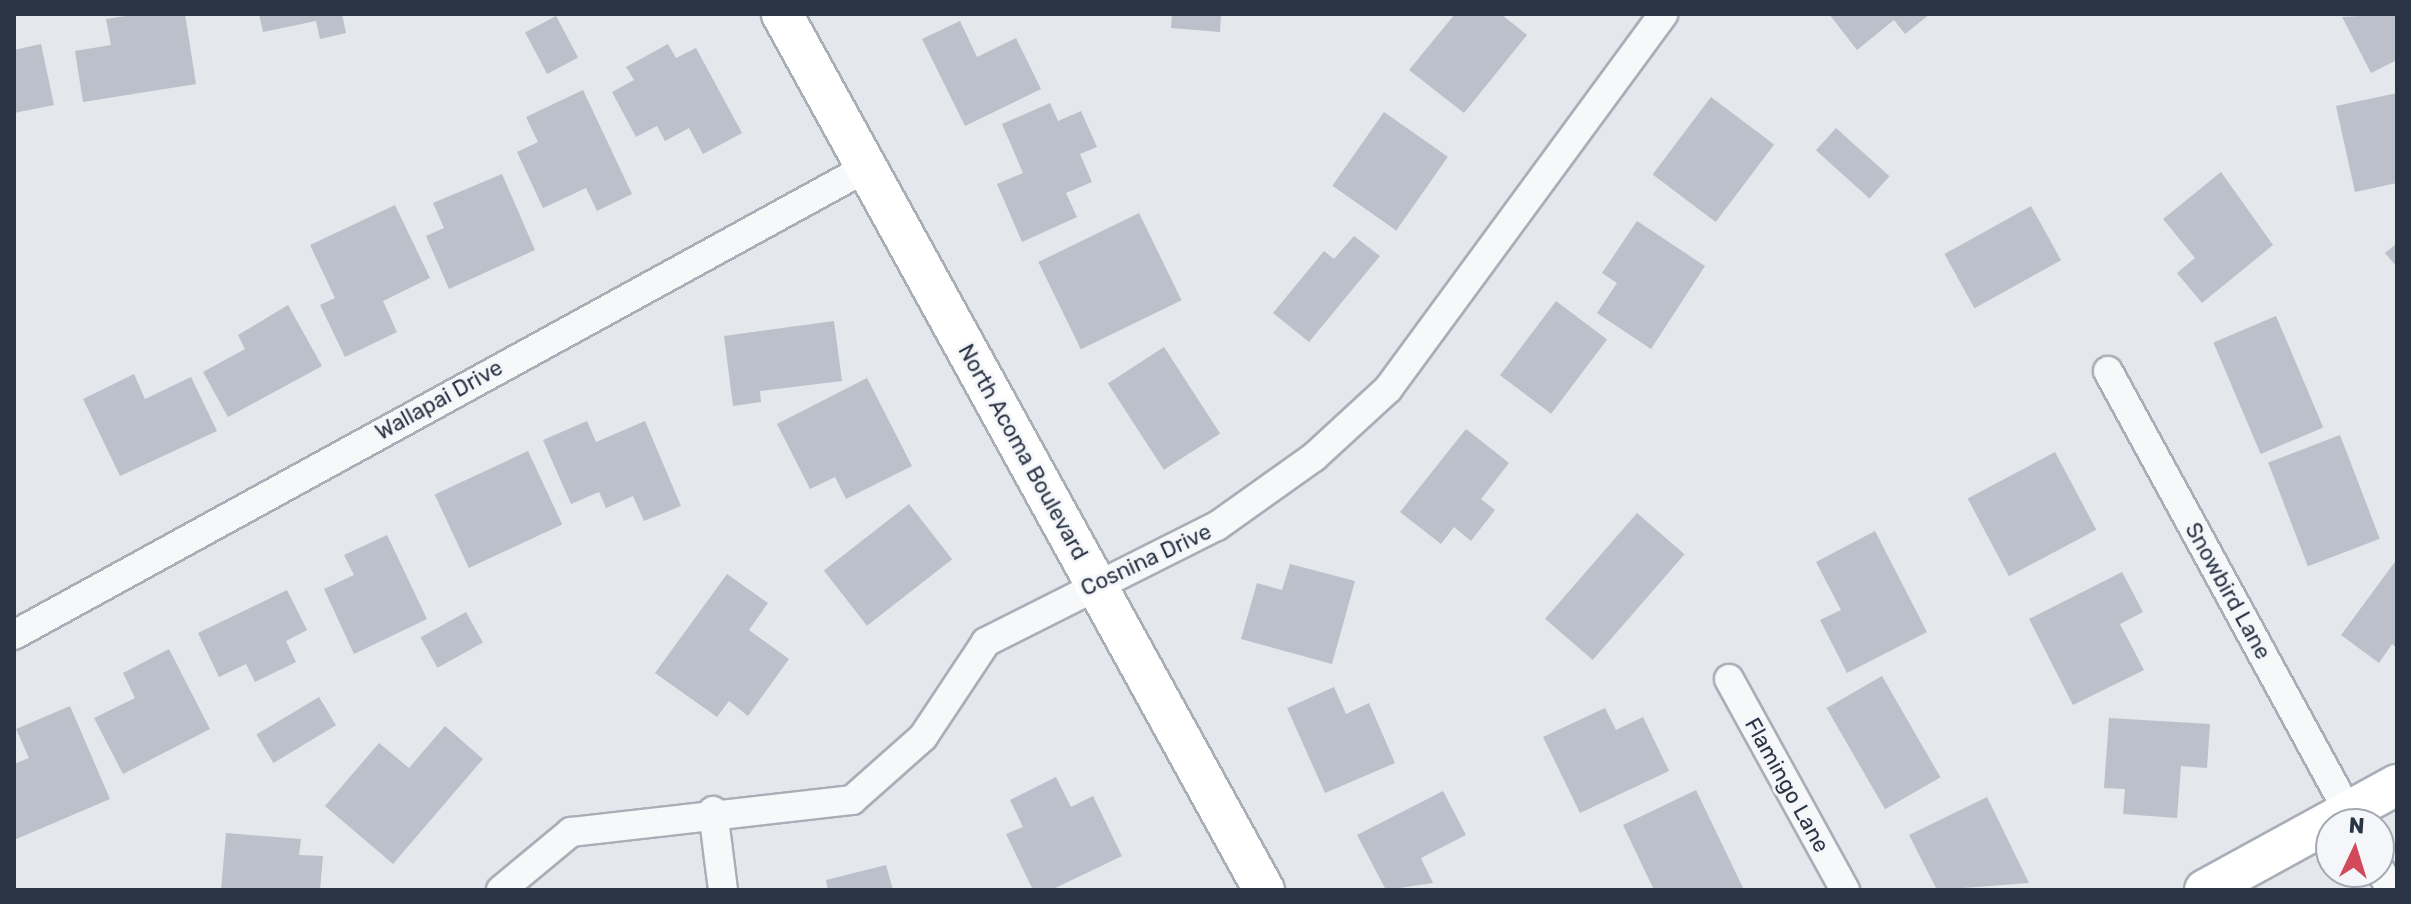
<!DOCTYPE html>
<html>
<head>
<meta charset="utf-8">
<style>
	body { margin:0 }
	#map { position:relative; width:2411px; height:904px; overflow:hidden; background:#e4e7ec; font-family:Rubik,sans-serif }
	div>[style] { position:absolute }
	.building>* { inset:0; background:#bbc0ca; transform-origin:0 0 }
	.roads { filter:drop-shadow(2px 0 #a9aeb7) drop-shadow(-2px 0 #a9aeb7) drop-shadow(0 2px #a9aeb7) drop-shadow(0 -2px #a9aeb7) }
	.minor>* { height:28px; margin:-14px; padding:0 14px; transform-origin:14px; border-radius:14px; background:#f7f8fa }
	.secondary>* { height:40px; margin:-20px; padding:0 20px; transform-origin:20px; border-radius:20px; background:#fff }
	span { translate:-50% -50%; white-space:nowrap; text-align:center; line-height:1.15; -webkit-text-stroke:6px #f4f6f9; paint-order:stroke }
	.street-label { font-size:22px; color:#2b3445 }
	.frame { position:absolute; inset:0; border:16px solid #2b3445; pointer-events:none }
	.north { position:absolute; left:2315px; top:808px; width:80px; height:80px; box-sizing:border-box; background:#f4f6f9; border:2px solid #a4a8b1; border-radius:50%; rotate:4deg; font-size:22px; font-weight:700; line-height:32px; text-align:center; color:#2b3445 }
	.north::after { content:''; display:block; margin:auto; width:28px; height:36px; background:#d1495b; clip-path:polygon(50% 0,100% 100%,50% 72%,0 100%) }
</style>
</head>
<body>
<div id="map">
	<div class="building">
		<i style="clip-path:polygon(139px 14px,185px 14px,196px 84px,83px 102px,75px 51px,111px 45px,106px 19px)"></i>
		<i style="clip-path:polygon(259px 14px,342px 14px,346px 33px,320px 39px,316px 21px,263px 32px)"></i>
		<i style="clip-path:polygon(1172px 14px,1221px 14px,1220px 32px,1171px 28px)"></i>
		<i style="clip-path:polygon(1455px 14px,1501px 14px,1527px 35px,1464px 113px,1409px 70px)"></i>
		<i style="clip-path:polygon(1829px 14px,1930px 14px,1905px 34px,1894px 20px,1857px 50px)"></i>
		<i style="clip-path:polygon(2397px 14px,2397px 60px,2371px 73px,2342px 17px)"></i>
		<i style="left:556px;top:16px;width:47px;height:35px;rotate:62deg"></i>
		<i style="clip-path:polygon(960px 21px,977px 57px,1016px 38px,1041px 89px,965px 126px,922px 39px)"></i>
		<i style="clip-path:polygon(41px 44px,54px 105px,14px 113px,14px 50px)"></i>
		<i style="clip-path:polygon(668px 44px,676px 58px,696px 48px,742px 133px,703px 154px,689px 128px,665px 141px,657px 126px,636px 137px,612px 92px,634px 80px,626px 67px)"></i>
		<i style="clip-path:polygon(583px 90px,632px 194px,597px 211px,586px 188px,543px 208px,517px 152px,538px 142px,526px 117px)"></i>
		<i style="clip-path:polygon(2397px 93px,2397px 183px,2355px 192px,2336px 106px)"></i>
		<i style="left:1711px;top:97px;width:79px;height:97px;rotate:37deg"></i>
		<i style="clip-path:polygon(1050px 103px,1058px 121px,1081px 111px,1097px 147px,1080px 154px,1092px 182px,1066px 193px,1077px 217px,1022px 242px,997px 184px,1023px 173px,1002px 124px)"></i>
		<i style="left:1384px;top:112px;width:78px;height:90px;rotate:35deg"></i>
		<i style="left:1836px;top:128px;width:72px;height:30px;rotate:42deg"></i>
		<i style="clip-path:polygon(2221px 172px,2273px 245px,2202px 303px,2177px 273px,2195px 258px,2163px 219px)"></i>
		<i style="clip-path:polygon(502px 174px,535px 250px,449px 289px,426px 236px,444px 228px,433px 203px)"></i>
		<i style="clip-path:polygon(395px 205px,430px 278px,383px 301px,397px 332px,345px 357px,320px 305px,335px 298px,310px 245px)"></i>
		<i style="left:2031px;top:206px;width:62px;height:99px;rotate:61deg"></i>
		<i style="left:1139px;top:213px;width:97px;height:112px;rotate:64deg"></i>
		<i style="clip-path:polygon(1637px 221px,1705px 266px,1651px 349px,1597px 313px,1617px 283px,1602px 273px)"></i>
		<i style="clip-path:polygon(1354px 236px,1380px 256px,1309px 342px,1273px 313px,1324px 251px,1334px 259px)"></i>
		<i style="clip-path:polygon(2397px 243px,2397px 267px,2385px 253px)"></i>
		<i style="left:1556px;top:301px;width:64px;height:93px;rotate:37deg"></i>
		<i style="clip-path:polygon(288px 305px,322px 366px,228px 417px,203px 372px,245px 349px,238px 335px)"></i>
		<i style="left:2276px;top:316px;width:121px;height:68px;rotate:67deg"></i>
		<i style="clip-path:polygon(834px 321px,842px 381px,760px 391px,761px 402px,733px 406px,724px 336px)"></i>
		<i style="left:1164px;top:347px;width:103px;height:67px;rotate:57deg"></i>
		<i style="clip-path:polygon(134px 374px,145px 399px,191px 377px,217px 431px,120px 476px,83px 399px)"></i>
		<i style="clip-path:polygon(867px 378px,912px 466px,846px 499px,835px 477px,810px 489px,777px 424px)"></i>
		<i style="clip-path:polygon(587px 421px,596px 442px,645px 421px,681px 506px,644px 521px,633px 496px,606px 508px,599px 492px,571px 504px,543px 440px)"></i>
		<i style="clip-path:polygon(1466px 429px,1509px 463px,1481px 499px,1495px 510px,1471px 541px,1454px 527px,1441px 544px,1400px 512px)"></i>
		<i style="left:2340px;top:435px;width:111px;height:77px;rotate:69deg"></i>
		<i style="left:528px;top:451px;width:81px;height:103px;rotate:65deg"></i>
		<i style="left:2055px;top:452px;width:88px;height:99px;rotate:62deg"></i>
		<i style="left:909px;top:504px;width:70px;height:108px;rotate:52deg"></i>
		<i style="left:1637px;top:513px;width:63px;height:140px;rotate:41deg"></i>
		<i style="clip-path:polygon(1875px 531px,1927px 632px,1847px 673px,1820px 620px,1841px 610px,1816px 562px)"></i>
		<i style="clip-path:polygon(387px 535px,427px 619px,354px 654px,324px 589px,354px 575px,344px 555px)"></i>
		<i style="clip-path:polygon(2397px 559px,2397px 648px,2392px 644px,2379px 663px,2341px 635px)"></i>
		<i style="clip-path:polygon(1290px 564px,1355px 581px,1332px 664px,1241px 639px,1257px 583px,1282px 590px)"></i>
		<i style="clip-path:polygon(2122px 572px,2143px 612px,2120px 624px,2144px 670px,2073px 705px,2029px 619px)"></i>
		<i style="clip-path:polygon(727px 574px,768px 603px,749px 630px,789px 659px,748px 716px,729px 701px,717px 717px,655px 673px)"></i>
		<i style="clip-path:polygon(287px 590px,307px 630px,286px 641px,296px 662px,255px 682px,246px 664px,219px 677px,198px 633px)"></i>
		<i style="left:466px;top:612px;width:35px;height:52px;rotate:61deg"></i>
		<i style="clip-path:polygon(169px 649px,210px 729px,123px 774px,94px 718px,135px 698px,123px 673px)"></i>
		<i style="left:1882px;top:676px;width:117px;height:64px;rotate:60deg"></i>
		<i style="clip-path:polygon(1334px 687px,1346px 714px,1369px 703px,1395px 763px,1325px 793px,1287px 708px)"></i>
		<i style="left:319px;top:697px;width:33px;height:73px;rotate:59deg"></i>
		<i style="clip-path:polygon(70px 706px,110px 799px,14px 840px,14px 764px,29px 758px,16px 729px)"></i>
		<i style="clip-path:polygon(1605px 708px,1616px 730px,1643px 717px,1669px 771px,1580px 813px,1543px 737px)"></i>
		<i style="clip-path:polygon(2109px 718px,2210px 724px,2207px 768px,2181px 766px,2177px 818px,2123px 814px,2125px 789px,2104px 788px)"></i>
		<i style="clip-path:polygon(445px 726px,483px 759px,393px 864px,325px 806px,379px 743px,409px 768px)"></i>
		<i style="clip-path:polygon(1056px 777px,1071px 807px,1093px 796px,1122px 856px,1051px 890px,1033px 890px,1006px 834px,1023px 827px,1010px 800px)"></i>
		<i style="clip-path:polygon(1696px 790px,1744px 890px,1654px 890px,1623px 825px)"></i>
		<i style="clip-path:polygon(1443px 791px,1466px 835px,1421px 858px,1433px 883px,1386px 890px,1357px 835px)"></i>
		<i style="clip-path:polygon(1987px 797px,2029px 883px,1937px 890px,1909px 835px)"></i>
		<i style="clip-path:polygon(226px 833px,301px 839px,299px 855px,323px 856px,320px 890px,221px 890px)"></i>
		<i style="clip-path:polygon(886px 865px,893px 890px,828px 890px,826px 880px)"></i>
	</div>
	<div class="roads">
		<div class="minor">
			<i style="left:2108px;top:371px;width:516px;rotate:61.4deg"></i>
			<i style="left:14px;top:635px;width:972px;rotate:-28.73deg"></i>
			<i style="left:1729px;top:679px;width:241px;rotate:61.2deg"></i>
			<i style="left:713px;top:811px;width:80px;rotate:82.8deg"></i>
			<i style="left:2379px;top:868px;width:25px;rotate:61deg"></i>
			<i style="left:501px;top:890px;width:91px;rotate:-39.6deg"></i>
			<i style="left:571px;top:832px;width:283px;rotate:-6.5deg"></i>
			<i style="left:852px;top:800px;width:95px;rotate:-41.6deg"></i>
			<i style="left:923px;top:737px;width:114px;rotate:-56.4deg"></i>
			<i style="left:986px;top:642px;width:258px;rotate:-26.7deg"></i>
			<i style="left:1217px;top:526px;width:119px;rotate:-35.4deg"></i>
			<i style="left:1314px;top:457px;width:100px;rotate:-42.6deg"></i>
			<i style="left:1388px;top:389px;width:465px;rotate:-53.7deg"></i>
		</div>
		<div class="secondary">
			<i style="left:782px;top:14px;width:1000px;rotate:61.18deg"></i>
			<i style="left:2205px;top:890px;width:219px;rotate:-28.7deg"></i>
		</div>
	</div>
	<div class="street-label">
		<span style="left:439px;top:400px;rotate:-29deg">Wallapai Drive</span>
		<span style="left:1023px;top:452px;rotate:61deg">North Acoma Boulevard</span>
		<span style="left:1146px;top:560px;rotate:-25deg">Cosnina Drive</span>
		<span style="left:2228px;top:591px;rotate:61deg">Snowbird Lane</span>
		<span style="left:1787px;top:785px;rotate:61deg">Flamingo Lane</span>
	</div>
	<div class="frame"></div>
	<div class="north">N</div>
</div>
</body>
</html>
